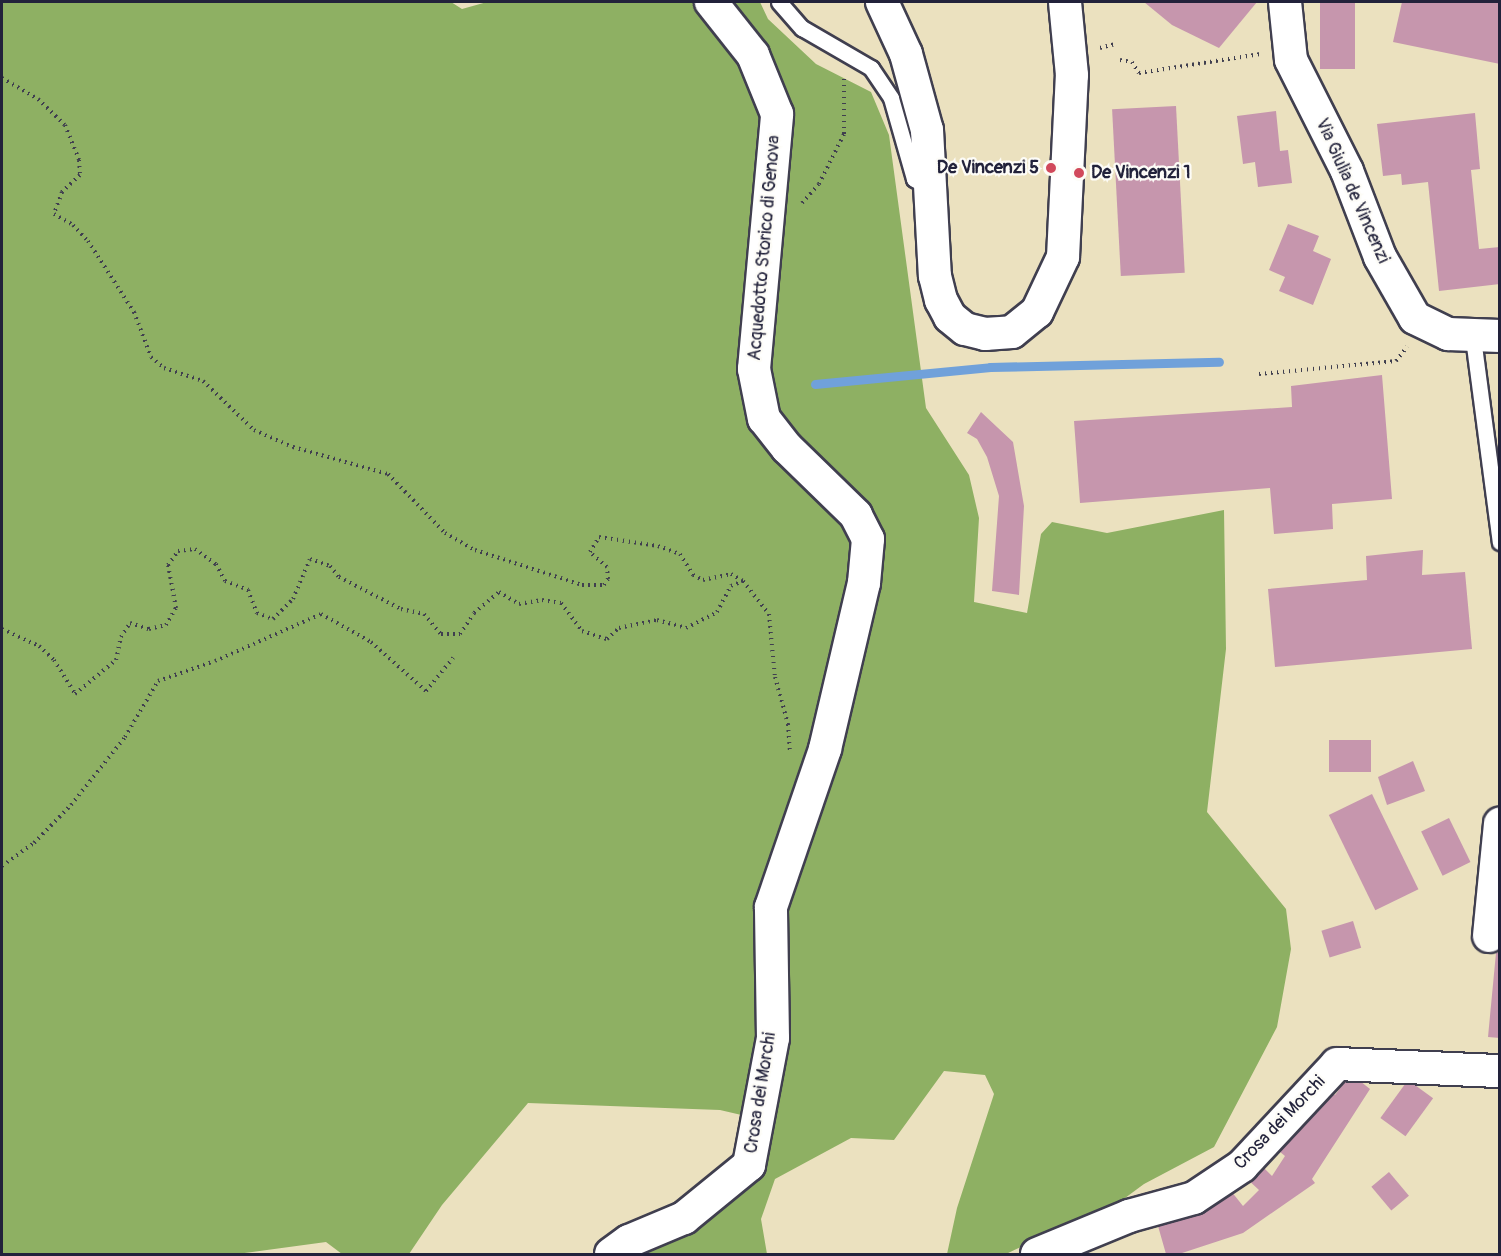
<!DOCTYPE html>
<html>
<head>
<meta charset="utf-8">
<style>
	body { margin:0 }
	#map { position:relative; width:1501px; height:1256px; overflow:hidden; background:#ebe1bf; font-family:Pangolin,sans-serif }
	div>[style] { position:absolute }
	.forest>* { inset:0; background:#8eb063 }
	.stream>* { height:9px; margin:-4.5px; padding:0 4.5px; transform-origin:4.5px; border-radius:4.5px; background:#70a1da }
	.building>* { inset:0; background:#c696ad; transform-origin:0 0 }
	.path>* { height:4px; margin-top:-2px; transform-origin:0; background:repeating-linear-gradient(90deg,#403f4f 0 1.5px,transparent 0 6px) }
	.roads { filter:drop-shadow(2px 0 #403f4f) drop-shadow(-2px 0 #403f4f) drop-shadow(0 2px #403f4f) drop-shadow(0 -2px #403f4f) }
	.lane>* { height:15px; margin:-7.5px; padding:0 7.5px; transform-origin:7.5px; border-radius:7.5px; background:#fff }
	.street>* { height:32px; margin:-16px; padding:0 16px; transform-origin:16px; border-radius:16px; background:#fff }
	.dots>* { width:16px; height:16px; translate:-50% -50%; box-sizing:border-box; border:3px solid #fdfcf7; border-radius:50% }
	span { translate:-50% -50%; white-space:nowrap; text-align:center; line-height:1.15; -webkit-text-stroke:4.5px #fdfcf7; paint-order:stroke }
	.poi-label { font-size:18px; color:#22223b; font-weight:700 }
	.right { translate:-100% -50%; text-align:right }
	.left { translate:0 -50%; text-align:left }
	.street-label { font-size:18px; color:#22223b }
	.frame { position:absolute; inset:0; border:3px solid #22223b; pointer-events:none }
</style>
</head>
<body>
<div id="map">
	<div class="forest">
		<i style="clip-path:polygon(2px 2px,451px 2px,462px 9px,487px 2px,760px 2px,768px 19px,816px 64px,871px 92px,889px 135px,926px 408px,969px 475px,979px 518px,974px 602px,1027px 613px,1041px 534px,1052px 522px,1107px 533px,1224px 510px,1226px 649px,1207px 812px,1286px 909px,1291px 949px,1277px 1027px,1214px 1147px,1144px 1184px,1125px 1198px,1006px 1254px,947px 1254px,957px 1208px,994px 1094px,985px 1075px,944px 1071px,894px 1140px,851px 1138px,775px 1179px,761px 1219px,767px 1254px,634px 1254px,771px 1122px,720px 1110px,528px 1103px,442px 1205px,409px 1254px,342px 1254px,326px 1242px,237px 1254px,2px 1254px)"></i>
	</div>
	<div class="stream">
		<i style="left:815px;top:384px;width:176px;rotate:-5.5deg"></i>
		<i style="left:990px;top:367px;width:229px;rotate:-1.3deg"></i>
	</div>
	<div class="building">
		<i style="clip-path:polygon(1144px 2px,1257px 2px,1219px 48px,1172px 25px)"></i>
		<i style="left:1320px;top:2px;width:35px;height:67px"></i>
		<i style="clip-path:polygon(1402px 2px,1500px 2px,1500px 64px,1393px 42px)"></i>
		<i style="left:1176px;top:106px;width:167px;height:64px;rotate:87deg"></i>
		<i style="clip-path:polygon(1276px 111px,1280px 151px,1288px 150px,1292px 183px,1258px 187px,1255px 162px,1243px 164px,1237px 116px)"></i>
		<i style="clip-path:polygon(1475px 113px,1480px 169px,1471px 170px,1479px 249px,1500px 247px,1500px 284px,1439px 291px,1428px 182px,1402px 185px,1401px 174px,1383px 176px,1377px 124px)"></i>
		<i style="clip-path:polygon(1288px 224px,1319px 236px,1313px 251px,1331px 259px,1313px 305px,1279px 291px,1285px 277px,1269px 270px)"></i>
		<i style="clip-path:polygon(1382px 375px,1392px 499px,1332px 504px,1333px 529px,1274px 534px,1270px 488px,1080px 503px,1074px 421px,1292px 407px,1291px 386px)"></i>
		<i style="clip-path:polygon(981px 412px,1013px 442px,1024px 506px,1019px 595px,992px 591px,999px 496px,987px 457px,977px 439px,967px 433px)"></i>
		<i style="clip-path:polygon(1423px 550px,1422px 575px,1465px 572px,1472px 649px,1275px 667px,1268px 589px,1367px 580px,1366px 556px)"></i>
		<i style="left:1371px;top:740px;width:32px;height:42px;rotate:90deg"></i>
		<i style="clip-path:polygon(1413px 761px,1425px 791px,1387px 805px,1378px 777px)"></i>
		<i style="left:1372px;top:794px;width:106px;height:48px;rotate:64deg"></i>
		<i style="left:1449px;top:818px;width:49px;height:31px;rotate:64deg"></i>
		<i style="left:1353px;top:921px;width:28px;height:33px;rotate:73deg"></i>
		<i style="clip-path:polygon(1496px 953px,1500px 953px,1500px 1038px,1488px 1037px)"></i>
		<i style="clip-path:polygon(1351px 1074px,1370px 1089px,1312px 1179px,1315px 1183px,1243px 1233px,1179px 1254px,1166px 1254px,1156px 1219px,1227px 1186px,1243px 1206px,1259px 1190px,1246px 1178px,1259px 1163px,1272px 1176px,1285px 1156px,1274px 1147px,1321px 1085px,1335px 1095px)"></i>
		<i style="left:1408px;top:1080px;width:31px;height:47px;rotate:36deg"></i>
		<i style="left:1389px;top:1172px;width:31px;height:23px;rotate:50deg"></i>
	</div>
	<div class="path">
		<i style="left:1100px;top:48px;width:16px;rotate:-15deg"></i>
		<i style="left:1120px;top:60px;width:12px;rotate:9deg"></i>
		<i style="left:1132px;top:62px;width:13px;rotate:58deg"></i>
		<i style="left:1139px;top:73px;width:123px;rotate:-8.9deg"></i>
		<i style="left:2px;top:78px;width:42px;rotate:30.3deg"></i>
		<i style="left:38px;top:99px;width:37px;rotate:44deg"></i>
		<i style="left:65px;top:125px;width:38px;rotate:68deg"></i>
		<i style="left:79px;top:160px;width:15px;rotate:86deg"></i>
		<i style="left:80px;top:175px;width:25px;rotate:137deg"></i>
		<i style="left:62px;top:192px;width:23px;rotate:110deg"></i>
		<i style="left:54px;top:214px;width:22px;rotate:30deg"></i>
		<i style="left:73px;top:225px;width:22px;rotate:47deg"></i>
		<i style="left:88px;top:241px;width:85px;rotate:57.1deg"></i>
		<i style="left:134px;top:312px;width:48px;rotate:69.3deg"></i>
		<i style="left:151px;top:357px;width:17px;rotate:40deg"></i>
		<i style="left:164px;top:368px;width:41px;rotate:18.4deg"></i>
		<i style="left:203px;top:381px;width:71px;rotate:43.9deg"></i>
		<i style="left:254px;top:430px;width:43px;rotate:23.6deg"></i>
		<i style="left:293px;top:447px;width:99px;rotate:15.9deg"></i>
		<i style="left:388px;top:474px;width:82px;rotate:46deg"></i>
		<i style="left:445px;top:533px;width:34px;rotate:30deg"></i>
		<i style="left:475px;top:550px;width:113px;rotate:18.1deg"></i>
		<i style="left:582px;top:585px;width:22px"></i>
		<i style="left:604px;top:585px;width:7px;rotate:-56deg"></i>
		<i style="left:608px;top:579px;width:12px;rotate:-95deg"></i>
		<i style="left:607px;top:567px;width:23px;rotate:-139deg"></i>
		<i style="left:590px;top:552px;width:17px;rotate:-59deg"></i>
		<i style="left:599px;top:537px;width:60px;rotate:8.7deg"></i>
		<i style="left:658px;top:546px;width:23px;rotate:20deg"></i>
		<i style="left:680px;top:554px;width:25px;rotate:58deg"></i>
		<i style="left:693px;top:575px;width:11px;rotate:27deg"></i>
		<i style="left:703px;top:580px;width:29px;rotate:-12deg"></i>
		<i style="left:731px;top:574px;width:14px;rotate:30deg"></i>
		<i style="left:802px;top:203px;width:25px;rotate:-48deg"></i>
		<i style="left:819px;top:184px;width:56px;rotate:-63.4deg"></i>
		<i style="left:844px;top:134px;width:55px;rotate:-90deg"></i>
		<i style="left:1259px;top:374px;width:138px;rotate:-5.4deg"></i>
		<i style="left:1396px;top:361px;width:18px;rotate:-52deg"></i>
		<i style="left:2px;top:629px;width:41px;rotate:24.7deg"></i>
		<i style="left:39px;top:646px;width:21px;rotate:43deg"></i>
		<i style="left:54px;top:660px;width:40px;rotate:58deg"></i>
		<i style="left:75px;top:694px;width:53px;rotate:-39.7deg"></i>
		<i style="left:116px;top:660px;width:24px;rotate:-78deg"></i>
		<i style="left:121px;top:637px;width:17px;rotate:-57deg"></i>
		<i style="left:130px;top:623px;width:20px;rotate:18deg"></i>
		<i style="left:149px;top:629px;width:17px;rotate:-13deg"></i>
		<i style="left:166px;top:625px;width:20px;rotate:-60deg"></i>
		<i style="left:176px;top:608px;width:44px;rotate:-100.5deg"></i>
		<i style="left:168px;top:565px;width:17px;rotate:-54deg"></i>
		<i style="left:178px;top:551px;width:17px;rotate:-7deg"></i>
		<i style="left:195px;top:549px;width:26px;rotate:36deg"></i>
		<i style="left:216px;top:564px;width:19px;rotate:62deg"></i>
		<i style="left:225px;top:581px;width:25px;rotate:21deg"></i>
		<i style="left:248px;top:590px;width:25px;rotate:69deg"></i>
		<i style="left:257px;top:613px;width:17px;rotate:21deg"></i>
		<i style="left:273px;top:619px;width:28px;rotate:-45deg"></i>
		<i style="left:293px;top:599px;width:43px;rotate:-67deg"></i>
		<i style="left:310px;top:559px;width:21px;rotate:19deg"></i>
		<i style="left:330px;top:566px;width:14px;rotate:51deg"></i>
		<i style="left:339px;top:577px;width:70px;rotate:27.3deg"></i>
		<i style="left:401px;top:609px;width:24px;rotate:12deg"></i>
		<i style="left:424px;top:614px;width:26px;rotate:50deg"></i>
		<i style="left:441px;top:634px;width:19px"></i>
		<i style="left:460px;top:634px;width:25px;rotate:-56deg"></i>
		<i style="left:474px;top:613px;width:33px;rotate:-40deg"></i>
		<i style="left:499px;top:592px;width:23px;rotate:31deg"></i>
		<i style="left:519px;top:604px;width:23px;rotate:-10deg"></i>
		<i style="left:542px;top:600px;width:19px;rotate:9deg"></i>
		<i style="left:561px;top:603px;width:35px;rotate:53deg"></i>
		<i style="left:582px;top:631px;width:26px;rotate:18deg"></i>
		<i style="left:607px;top:639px;width:16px;rotate:-43deg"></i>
		<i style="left:619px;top:628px;width:39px;rotate:-12deg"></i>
		<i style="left:657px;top:620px;width:30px;rotate:15deg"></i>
		<i style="left:686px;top:628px;width:35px;rotate:-27deg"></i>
		<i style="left:717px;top:612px;width:30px;rotate:-62deg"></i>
		<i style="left:731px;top:586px;width:13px;rotate:-23deg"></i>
		<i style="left:743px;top:581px;width:42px;rotate:51.8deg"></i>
		<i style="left:769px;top:614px;width:63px;rotate:84.6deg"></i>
		<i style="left:775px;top:677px;width:49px;rotate:74.5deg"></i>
		<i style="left:788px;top:724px;width:27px;rotate:86deg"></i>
		<i style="left:2px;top:866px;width:39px;rotate:-36deg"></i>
		<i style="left:34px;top:843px;width:53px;rotate:-45.8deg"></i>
		<i style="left:71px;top:805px;width:87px;rotate:-51.5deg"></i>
		<i style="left:125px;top:737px;width:65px;rotate:-59.5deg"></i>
		<i style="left:158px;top:681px;width:60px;rotate:-19.3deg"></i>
		<i style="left:215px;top:661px;width:116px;rotate:-23.9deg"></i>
		<i style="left:321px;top:614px;width:57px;rotate:29.2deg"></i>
		<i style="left:371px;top:642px;width:74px;rotate:41.7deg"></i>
		<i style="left:426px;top:691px;width:43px;rotate:-50.7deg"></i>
	</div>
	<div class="roads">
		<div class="lane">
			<i style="left:779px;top:2px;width:35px;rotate:49deg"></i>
			<i style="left:802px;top:28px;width:80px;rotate:30.1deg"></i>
			<i style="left:871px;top:68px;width:36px;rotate:56deg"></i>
			<i style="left:891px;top:98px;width:84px;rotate:74.1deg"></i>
			<i style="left:914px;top:179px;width:18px;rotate:29deg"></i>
			<i style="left:1473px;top:338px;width:206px;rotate:82.5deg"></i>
		</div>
		<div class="street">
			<i style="left:882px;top:2px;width:57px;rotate:65.2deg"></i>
			<i style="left:906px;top:54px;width:79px;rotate:74.6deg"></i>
			<i style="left:927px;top:130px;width:146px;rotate:86.9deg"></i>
			<i style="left:935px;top:276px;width:25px;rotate:76deg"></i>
			<i style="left:941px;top:300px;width:19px;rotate:62deg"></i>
			<i style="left:950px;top:317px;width:19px;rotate:39deg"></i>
			<i style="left:965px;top:329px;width:21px;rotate:14deg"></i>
			<i style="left:985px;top:334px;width:27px;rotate:-4deg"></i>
			<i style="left:1012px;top:332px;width:32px;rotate:-39deg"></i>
			<i style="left:1037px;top:312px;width:61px;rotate:-64.7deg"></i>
			<i style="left:1063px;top:257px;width:182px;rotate:-87.2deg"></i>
			<i style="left:1072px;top:75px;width:73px;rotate:-95.5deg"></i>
			<i style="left:1285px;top:2px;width:58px;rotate:84.1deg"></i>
			<i style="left:1291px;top:60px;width:124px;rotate:63.2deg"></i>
			<i style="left:1347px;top:171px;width:92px;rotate:69deg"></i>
			<i style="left:1380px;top:257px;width:70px;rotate:60.2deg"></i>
			<i style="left:1415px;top:318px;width:37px;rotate:26deg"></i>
			<i style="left:1448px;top:334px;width:52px;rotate:2.2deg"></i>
			<i style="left:1489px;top:936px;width:113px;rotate:-84.4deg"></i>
			<i style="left:611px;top:1254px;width:22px;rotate:-36deg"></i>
			<i style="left:629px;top:1241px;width:60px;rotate:-22.7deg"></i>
			<i style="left:684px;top:1218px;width:84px;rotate:-39.2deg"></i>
			<i style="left:749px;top:1165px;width:129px;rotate:-79.3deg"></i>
			<i style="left:773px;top:1038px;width:131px;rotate:-90.9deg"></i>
			<i style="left:771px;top:907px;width:167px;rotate:-71.1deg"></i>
			<i style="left:825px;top:749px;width:171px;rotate:-76.8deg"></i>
			<i style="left:864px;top:583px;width:44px;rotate:-84.8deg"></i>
			<i style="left:868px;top:539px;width:27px;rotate:-117deg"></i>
			<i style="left:856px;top:515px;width:96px;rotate:-135.8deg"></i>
			<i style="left:787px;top:448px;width:37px;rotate:-128deg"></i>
			<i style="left:764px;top:419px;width:51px;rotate:-101.3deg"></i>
			<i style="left:754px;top:369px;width:256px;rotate:-84.8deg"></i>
			<i style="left:777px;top:114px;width:64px;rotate:-112.1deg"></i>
			<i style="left:753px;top:55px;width:68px;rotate:-128.4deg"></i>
			<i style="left:1037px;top:1254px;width:100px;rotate:-22.4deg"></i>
			<i style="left:1129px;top:1216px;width:67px;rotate:-15.5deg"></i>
			<i style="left:1194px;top:1198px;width:58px;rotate:-33.7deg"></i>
			<i style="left:1242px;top:1166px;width:139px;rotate:-47deg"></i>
			<i style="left:1337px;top:1064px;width:163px;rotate:2.5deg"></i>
		</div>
	</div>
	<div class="dots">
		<i style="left:1051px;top:168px;background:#d1495b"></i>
		<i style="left:1079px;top:173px;background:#d1495b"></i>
	</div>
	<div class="poi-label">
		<span class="right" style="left:1039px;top:168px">De Vincenzi 5</span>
		<span class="left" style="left:1091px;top:173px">De Vincenzi 1</span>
	</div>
	<div class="street-label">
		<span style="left:1352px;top:191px;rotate:66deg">Via Giulia de Vincenzi</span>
		<span style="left:765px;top:248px;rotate:-85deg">Acquedotto Storico di Genova</span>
		<span style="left:761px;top:1093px;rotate:-81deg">Crosa dei Morchi</span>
		<span style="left:1280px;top:1123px;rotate:-46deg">Crosa dei Morchi</span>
	</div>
	<div class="frame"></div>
</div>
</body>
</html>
